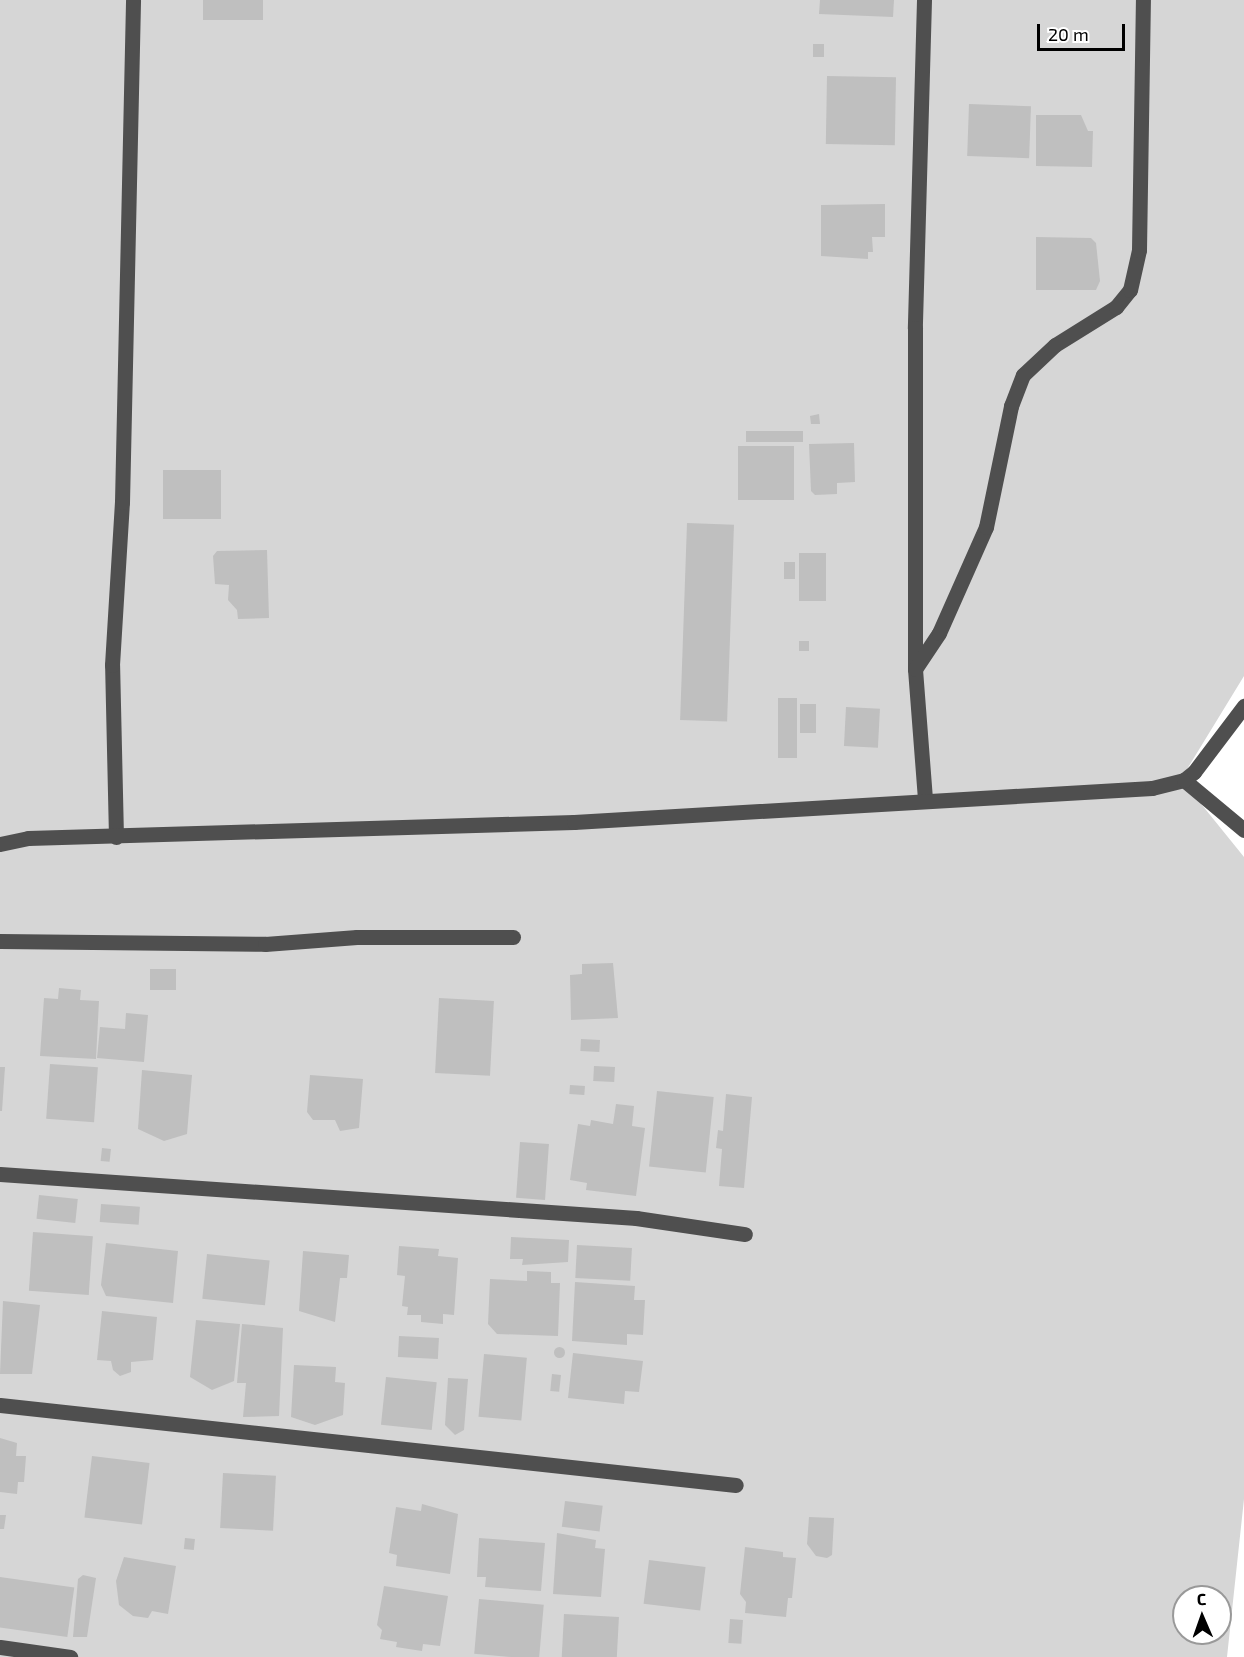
<!DOCTYPE html>
<html>
<head>
<meta charset="utf-8">
<style>
	body { margin:0 }
	#map { position:relative; width:1244px; height:1657px; overflow:hidden; background:#fff; font-family:"Exo 2",sans-serif }
	div>[style] { position:absolute }
	.green>* { inset:0; background:#d6d6d6 }
	.building>* { inset:0; background:#bfbfbf; transform-origin:0 0 }
	.round { border-radius:50% }
	.minor>* { height:15px; margin:-7.5px; padding:0 7.5px; transform-origin:7.5px; border-radius:7.5px; background:#4f4f4f }
	span { translate:-50% -50%; white-space:nowrap; text-align:center; line-height:1.15; -webkit-text-stroke:5px #fff; paint-order:stroke }
	.north { position:absolute; left:1172px; top:1585px; width:60px; height:60px; box-sizing:border-box; background:#fff; border:2px solid #999; border-radius:50%; rotate:358deg; font-size:16px; font-weight:700; line-height:24px; text-align:center; color:#000 }
	.north::after { content:''; display:block; margin:auto; width:21px; height:27px; background:#000; clip-path:polygon(50% 0,100% 100%,50% 72%,0 100%) }
	.scale { position:absolute; left:1037px; top:24px; width:88px; height:27px; box-sizing:border-box; border:3px solid #000; border-top:0; padding-left:8px; font-size:18px; line-height:21px; white-space:nowrap; color:#000; -webkit-text-stroke:4px #fff; paint-order:stroke }
</style>
</head>
<body>
<div id="map">
	<div class="green">
		<i style="clip-path:polygon(evenodd,0 0,1244px 0,1244px 676px,1181px 779px,1244px 857px,1244px 1499px,1227px 1657px,0 1657px,0 0,1184px 1597px,1220px 1597px,1220px 1633px,1184px 1633px,1184px 1597px)"></i>
	</div>
	<div class="building">
		<i style="left:203px;top:0;width:60px;height:20px"></i>
		<i style="clip-path:polygon(820px 0,894px 0,893px 17px,819px 14px)"></i>
		<i style="left:813px;top:44px;width:11px;height:13px"></i>
		<i style="left:827px;top:76px;width:69px;height:68px;rotate:1deg"></i>
		<i style="left:969px;top:104px;width:62px;height:52px;rotate:2deg"></i>
		<i style="clip-path:polygon(1036px 115px,1081px 115px,1088px 131px,1093px 131px,1092px 167px,1036px 166px)"></i>
		<i style="clip-path:polygon(885px 204px,885px 237px,872px 237px,873px 252px,868px 252px,868px 259px,821px 256px,821px 205px)"></i>
		<i style="clip-path:polygon(1036px 237px,1091px 238px,1096px 243px,1100px 281px,1096px 290px,1036px 290px)"></i>
		<i style="clip-path:polygon(819px 414px,820px 424px,811px 424px,810px 416px)"></i>
		<i style="left:746px;top:431px;width:57px;height:11px"></i>
		<i style="clip-path:polygon(854px 443px,855px 482px,837px 483px,837px 494px,815px 495px,811px 491px,809px 444px)"></i>
		<i style="left:738px;top:446px;width:56px;height:54px"></i>
		<i style="left:163px;top:470px;width:58px;height:49px"></i>
		<i style="left:687px;top:523px;width:47px;height:197px;rotate:2deg"></i>
		<i style="clip-path:polygon(267px 550px,269px 618px,238px 619px,237px 610px,228px 600px,229px 585px,215px 584px,213px 556px,217px 551px)"></i>
		<i style="left:799px;top:553px;width:27px;height:48px"></i>
		<i style="left:784px;top:562px;width:11px;height:17px"></i>
		<i style="left:799px;top:641px;width:10px;height:10px"></i>
		<i style="left:778px;top:698px;width:19px;height:60px"></i>
		<i style="left:800px;top:704px;width:16px;height:29px"></i>
		<i style="left:846px;top:707px;width:34px;height:39px;rotate:3deg"></i>
		<i style="clip-path:polygon(613px 963px,618px 1018px,571px 1020px,570px 975px,582px 974px,582px 964px)"></i>
		<i style="left:150px;top:969px;width:26px;height:21px"></i>
		<i style="clip-path:polygon(59px 988px,81px 990px,80px 1000px,99px 1001px,96px 1059px,40px 1056px,44px 998px,58px 999px)"></i>
		<i style="left:439px;top:998px;width:55px;height:75px;rotate:3deg"></i>
		<i style="clip-path:polygon(126px 1013px,148px 1015px,144px 1062px,97px 1058px,100px 1027px,125px 1029px)"></i>
		<i style="left:581px;top:1039px;width:19px;height:12px;rotate:3deg"></i>
		<i style="left:50px;top:1064px;width:48px;height:55px;rotate:4deg"></i>
		<i style="left:594px;top:1066px;width:21px;height:15px;rotate:3deg"></i>
		<i style="clip-path:polygon(0 1067px,5px 1067px,2px 1111px,0 1111px)"></i>
		<i style="clip-path:polygon(142px 1070px,192px 1075px,187px 1134px,164px 1141px,138px 1129px)"></i>
		<i style="clip-path:polygon(310px 1075px,363px 1079px,359px 1128px,340px 1131px,335px 1120px,313px 1120px,307px 1112px)"></i>
		<i style="left:570px;top:1085px;width:15px;height:9px;rotate:4deg"></i>
		<i style="left:657px;top:1091px;width:57px;height:76px;rotate:6deg"></i>
		<i style="clip-path:polygon(726px 1094px,752px 1097px,744px 1188px,719px 1186px,722px 1149px,716px 1148px,718px 1130px,723px 1131px)"></i>
		<i style="clip-path:polygon(616px 1104px,634px 1106px,632px 1126px,645px 1128px,636px 1196px,586px 1190px,587px 1183px,570px 1180px,578px 1124px,590px 1126px,591px 1120px,613px 1124px)"></i>
		<i style="left:520px;top:1142px;width:29px;height:56px;rotate:4deg"></i>
		<i style="left:102px;top:1148px;width:9px;height:13px;rotate:6deg"></i>
		<i style="left:39px;top:1195px;width:39px;height:24px;rotate:6deg"></i>
		<i style="left:101px;top:1204px;width:39px;height:18px;rotate:4deg"></i>
		<i style="left:33px;top:1232px;width:60px;height:59px;rotate:4deg"></i>
		<i style="clip-path:polygon(511px 1237px,569px 1240px,568px 1262px,522px 1265px,523px 1259px,510px 1259px)"></i>
		<i style="clip-path:polygon(106px 1243px,178px 1251px,173px 1303px,106px 1296px,101px 1285px)"></i>
		<i style="left:577px;top:1245px;width:55px;height:33px;rotate:3deg"></i>
		<i style="clip-path:polygon(399px 1246px,439px 1249px,438px 1256px,458px 1258px,454px 1315px,443px 1314px,443px 1324px,421px 1322px,421px 1315px,407px 1315px,408px 1307px,402px 1306px,405px 1276px,397px 1275px)"></i>
		<i style="clip-path:polygon(303px 1251px,349px 1255px,347px 1278px,340px 1278px,335px 1322px,299px 1311px)"></i>
		<i style="left:207px;top:1254px;width:63px;height:45px;rotate:6deg"></i>
		<i style="clip-path:polygon(527px 1271px,551px 1272px,551px 1283px,560px 1283px,558px 1336px,497px 1334px,488px 1324px,490px 1279px,527px 1281px)"></i>
		<i style="clip-path:polygon(575px 1282px,635px 1286px,634px 1300px,645px 1300px,643px 1335px,627px 1334px,627px 1345px,572px 1341px)"></i>
		<i style="clip-path:polygon(3px 1301px,40px 1305px,32px 1374px,0 1374px)"></i>
		<i style="clip-path:polygon(102px 1311px,157px 1317px,153px 1360px,131px 1362px,131px 1372px,120px 1376px,113px 1370px,111px 1361px,97px 1360px)"></i>
		<i style="clip-path:polygon(196px 1320px,240px 1324px,234px 1381px,212px 1390px,190px 1377px)"></i>
		<i style="clip-path:polygon(242px 1324px,283px 1328px,279px 1416px,243px 1417px,246px 1383px,237px 1383px)"></i>
		<i style="left:399px;top:1336px;width:40px;height:21px;rotate:3deg"></i>
		<i class="round" style="left:553.5px;top:1346.5px;width:11px;height:11px"></i>
		<i style="clip-path:polygon(573px 1353px,643px 1361px,639px 1392px,625px 1391px,624px 1404px,568px 1398px)"></i>
		<i style="left:484px;top:1354px;width:43px;height:63px;rotate:5deg"></i>
		<i style="clip-path:polygon(294px 1365px,336px 1367px,335px 1382px,345px 1383px,343px 1415px,315px 1425px,291px 1417px)"></i>
		<i style="left:552px;top:1374px;width:9px;height:17px;rotate:6deg"></i>
		<i style="left:386px;top:1377px;width:51px;height:48px;rotate:6deg"></i>
		<i style="clip-path:polygon(448px 1378px,468px 1379px,464px 1430px,455px 1435px,445px 1425px)"></i>
		<i style="clip-path:polygon(0 1438px,17px 1443px,16px 1456px,26px 1456px,24px 1482px,18px 1482px,17px 1494px,0 1492px)"></i>
		<i style="left:92px;top:1456px;width:58px;height:62px;rotate:7deg"></i>
		<i style="left:223px;top:1473px;width:53px;height:55px;rotate:3deg"></i>
		<i style="left:565px;top:1501px;width:38px;height:26px;rotate:7deg"></i>
		<i style="clip-path:polygon(422px 1504px,458px 1514px,450px 1574px,396px 1566px,397px 1555px,389px 1553px,396px 1507px,421px 1511px)"></i>
		<i style="clip-path:polygon(0 1515px,6px 1515px,4px 1529px,0 1529px)"></i>
		<i style="clip-path:polygon(809px 1517px,834px 1518px,832px 1555px,827px 1558px,816px 1556px,807px 1544px)"></i>
		<i style="clip-path:polygon(557px 1533px,596px 1540px,595px 1548px,605px 1549px,601px 1597px,553px 1594px)"></i>
		<i style="left:185px;top:1538px;width:10px;height:11px;rotate:6deg"></i>
		<i style="clip-path:polygon(479px 1538px,545px 1543px,541px 1591px,485px 1587px,486px 1577px,477px 1577px)"></i>
		<i style="clip-path:polygon(745px 1547px,783px 1552px,783px 1557px,796px 1558px,792px 1598px,788px 1598px,786px 1617px,745px 1613px,746px 1602px,740px 1594px)"></i>
		<i style="clip-path:polygon(124px 1557px,176px 1566px,168px 1614px,152px 1611px,148px 1618px,133px 1616px,119px 1605px,116px 1581px)"></i>
		<i style="left:649px;top:1560px;width:57px;height:44px;rotate:7deg"></i>
		<i style="clip-path:polygon(83px 1575px,96px 1578px,87px 1637px,73px 1637px,78px 1579px)"></i>
		<i style="left:0;top:1577px;width:75px;height:50px;rotate:8deg"></i>
		<i style="clip-path:polygon(384px 1586px,448px 1596px,440px 1646px,423px 1644px,422px 1651px,396px 1647px,397px 1642px,380px 1639px,382px 1630px,377px 1625px)"></i>
		<i style="left:479px;top:1599px;width:65px;height:55px;rotate:5deg"></i>
		<i style="left:564px;top:1614px;width:55px;height:43px;rotate:3deg"></i>
		<i style="left:730px;top:1619px;width:13px;height:24px;rotate:4deg"></i>
	</div>
	<div class="minor">
		<i style="left:924px;top:0;width:328px;rotate:91.6deg"></i>
		<i style="left:915px;top:328px;width:341px;rotate:90deg"></i>
		<i style="left:915px;top:669px;width:131px;rotate:85.6deg"></i>
		<i style="left:915px;top:669px;width:43px;rotate:-56.3deg"></i>
		<i style="left:939px;top:633px;width:116px;rotate:-66.1deg"></i>
		<i style="left:986px;top:527px;width:124px;rotate:-78.3deg"></i>
		<i style="left:1011px;top:406px;width:33px;rotate:-69deg"></i>
		<i style="left:1023px;top:375px;width:44px;rotate:-43.2deg"></i>
		<i style="left:1055px;top:345px;width:72px;rotate:-31.9deg"></i>
		<i style="left:1116px;top:307px;width:22px;rotate:-51deg"></i>
		<i style="left:1130px;top:290px;width:41px;rotate:-77.3deg"></i>
		<i style="left:1139px;top:250px;width:250px;rotate:-89.1deg"></i>
		<i style="left:1184px;top:780px;width:78px;rotate:39.8deg"></i>
		<i style="left:116px;top:837px;width:172px;rotate:-91.3deg"></i>
		<i style="left:112px;top:665px;width:163px;rotate:-86.5deg"></i>
		<i style="left:122px;top:502px;width:502px;rotate:-88.74deg"></i>
		<i style="left:0;top:844px;width:29px;rotate:-12deg"></i>
		<i style="left:28px;top:838px;width:546px;rotate:-1.68deg"></i>
		<i style="left:574px;top:822px;width:579px;rotate:-3.37deg"></i>
		<i style="left:1152px;top:788px;width:33px;rotate:-14deg"></i>
		<i style="left:1184px;top:780px;width:13px;rotate:-39deg"></i>
		<i style="left:1194px;top:772px;width:83px;rotate:-52.9deg"></i>
		<i style="left:0;top:941px;width:265px;rotate:0.6deg"></i>
		<i style="left:265px;top:944px;width:92px;rotate:-4.4deg"></i>
		<i style="left:357px;top:937px;width:156px"></i>
		<i style="left:0;top:1174px;width:638px;rotate:3.96deg"></i>
		<i style="left:636px;top:1218px;width:110px;rotate:8.4deg"></i>
		<i style="left:0;top:1405px;width:740px;rotate:6.2deg"></i>
		<i style="left:0;top:1647px;width:71px;rotate:8.1deg"></i>
	</div>
	<div class="north">С</div>
	<div class="scale">20 m</div>
</div>
</body>
</html>
